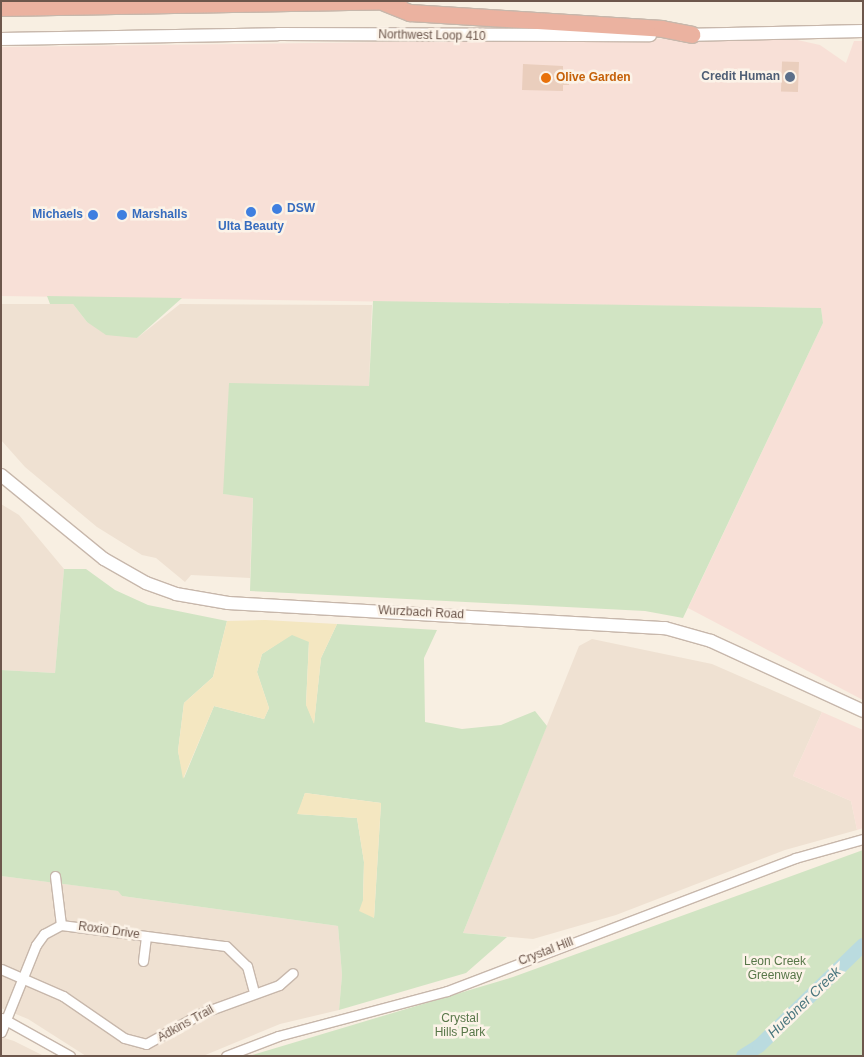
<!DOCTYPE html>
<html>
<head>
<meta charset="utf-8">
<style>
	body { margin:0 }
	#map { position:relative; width:864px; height:1057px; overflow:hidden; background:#f8efe2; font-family:Arial,sans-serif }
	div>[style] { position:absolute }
	.residential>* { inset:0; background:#efe1d2 }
	.commercial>* { inset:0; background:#f8e0d7 }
	.green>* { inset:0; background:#d1e4c3 }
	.sand>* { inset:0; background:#f4e7c1 }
	.river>* { height:14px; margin:-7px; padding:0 7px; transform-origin:7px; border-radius:7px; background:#badbdf }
	.building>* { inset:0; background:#eacebd; transform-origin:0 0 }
	.roads { filter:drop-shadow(1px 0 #c7b7ab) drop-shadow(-1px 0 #c7b7ab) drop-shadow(0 1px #c7b7ab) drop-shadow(0 -1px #c7b7ab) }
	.minor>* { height:9px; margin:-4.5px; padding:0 4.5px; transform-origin:4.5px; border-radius:4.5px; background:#fff }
	.secondary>* { height:12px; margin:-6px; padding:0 6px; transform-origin:6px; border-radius:6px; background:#fff }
	.motorway>* { height:16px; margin:-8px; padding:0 8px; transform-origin:8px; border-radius:8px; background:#ebb2a0 }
	.dots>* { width:14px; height:14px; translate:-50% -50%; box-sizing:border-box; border:2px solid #fcf3e8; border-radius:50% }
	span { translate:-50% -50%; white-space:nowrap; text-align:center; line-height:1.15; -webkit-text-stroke:5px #fcf3e8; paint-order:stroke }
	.street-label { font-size:12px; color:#6d574c }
	.service-label { font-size:12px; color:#4e5e75; font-weight:700 }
	.right { translate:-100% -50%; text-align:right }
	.food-label { font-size:12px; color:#c56008; font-weight:700 }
	.left { translate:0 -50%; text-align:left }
	.shop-label { font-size:12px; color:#366cbe; font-weight:700 }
	.park-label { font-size:12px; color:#587749 }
	.water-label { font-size:14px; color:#49767e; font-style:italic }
	.frame { position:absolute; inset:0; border:2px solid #6d574c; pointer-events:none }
</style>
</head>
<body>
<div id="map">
	<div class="residential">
		<i style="clip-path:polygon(1px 304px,73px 304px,87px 322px,137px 338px,180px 304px,372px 305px,369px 386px,223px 494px,253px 497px,250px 578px,191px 575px,185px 582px,156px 558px,142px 555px,97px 527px,25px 467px,1px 440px)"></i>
		<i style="clip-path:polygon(1px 504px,19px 515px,64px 569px,55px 673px,1px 670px)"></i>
		<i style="clip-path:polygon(592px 639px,712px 664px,822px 712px,793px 776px,851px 801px,857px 830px,785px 850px,616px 915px,533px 939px,463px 933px,579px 646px)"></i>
		<i style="clip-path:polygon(1px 876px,119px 891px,122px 896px,338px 926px,342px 975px,339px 1010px,280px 1024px,203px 1056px,86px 1056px,28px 1019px,1px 1008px)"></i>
		<i style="clip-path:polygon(1px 1037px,14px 1041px,44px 1056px,1px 1056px)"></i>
	</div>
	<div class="commercial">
		<i style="clip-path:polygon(784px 37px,820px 45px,846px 63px,854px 41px,863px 41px,863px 700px,688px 608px,823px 323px,821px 308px,1px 296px,1px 47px)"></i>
		<i style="clip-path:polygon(822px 712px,863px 730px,863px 828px,857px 830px,851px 801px,793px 776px)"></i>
	</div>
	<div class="green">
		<i style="clip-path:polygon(47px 296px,182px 298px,137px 338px,106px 335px,87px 322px,73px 304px,50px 304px)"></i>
		<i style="clip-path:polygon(373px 301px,821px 308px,823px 323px,683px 618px,645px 611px,250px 591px,253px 498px,223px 494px,229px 383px,369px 386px)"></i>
		<i style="clip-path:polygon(evenodd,64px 569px,86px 569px,115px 590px,148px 605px,227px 621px,213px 677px,184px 703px,178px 751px,184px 778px,214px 706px,264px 719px,269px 708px,257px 672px,262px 654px,292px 634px,309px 641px,306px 704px,314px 723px,321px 658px,337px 624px,437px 630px,424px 658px,425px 722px,462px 729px,501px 725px,535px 711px,547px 726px,463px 933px,507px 937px,466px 973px,339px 1010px,342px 975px,338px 926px,122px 896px,118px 891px,1px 876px,1px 670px,55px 673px,64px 569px,305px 793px,381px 803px,374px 918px,363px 901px,364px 862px,357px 818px,298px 814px,305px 793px)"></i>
		<i style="clip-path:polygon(863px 850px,863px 1056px,249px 1056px,513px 977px)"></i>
	</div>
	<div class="sand">
		<i style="clip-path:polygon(265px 620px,337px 624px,321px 658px,314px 724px,306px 705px,309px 642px,292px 635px,262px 654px,257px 672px,269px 708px,264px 719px,214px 706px,183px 779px,178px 751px,184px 703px,213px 677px,227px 621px)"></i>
		<i style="clip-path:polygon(305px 793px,381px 803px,374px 918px,359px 911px,363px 900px,364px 862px,357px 818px,297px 814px)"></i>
	</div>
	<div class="river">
		<i style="left:743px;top:1056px;width:19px;rotate:-32deg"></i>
		<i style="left:759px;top:1046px;width:145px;rotate:-44.2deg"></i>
	</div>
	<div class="building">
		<i style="left:799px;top:62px;width:30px;height:17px;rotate:92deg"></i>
		<i style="clip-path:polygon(523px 64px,563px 66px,563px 70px,569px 70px,569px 85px,563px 85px,563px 91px,522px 90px)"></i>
	</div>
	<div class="roads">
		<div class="minor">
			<i style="left:55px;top:876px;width:49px;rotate:83deg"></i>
			<i style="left:143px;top:961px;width:25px;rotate:-83deg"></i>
			<i style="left:1px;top:969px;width:68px;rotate:23.5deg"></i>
			<i style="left:63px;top:996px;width:74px;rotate:34.5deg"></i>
			<i style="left:124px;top:1038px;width:23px;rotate:15deg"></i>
			<i style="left:146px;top:1044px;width:64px;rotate:-29deg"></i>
			<i style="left:202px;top:1013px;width:82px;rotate:-20deg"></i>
			<i style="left:279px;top:985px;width:18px;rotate:-41deg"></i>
			<i style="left:2px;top:1018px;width:78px;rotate:29.2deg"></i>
			<i style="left:1px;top:1032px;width:94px;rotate:-68.1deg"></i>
			<i style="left:36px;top:945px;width:14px;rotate:-54deg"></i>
			<i style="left:44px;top:934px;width:19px;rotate:-28deg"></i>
			<i style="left:61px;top:925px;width:166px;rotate:7.3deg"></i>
			<i style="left:226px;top:946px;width:29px;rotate:44deg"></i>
			<i style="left:247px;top:966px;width:27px;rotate:75deg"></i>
			<i style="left:226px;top:1056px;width:56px;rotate:-21deg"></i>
			<i style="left:278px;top:1036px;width:175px;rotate:-14.9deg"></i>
			<i style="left:447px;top:991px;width:373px;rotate:-20.9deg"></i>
			<i style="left:795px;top:858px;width:71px;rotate:-15.6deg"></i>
		</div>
		<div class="secondary">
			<i style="left:683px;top:35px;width:180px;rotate:-1.3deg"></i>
			<i style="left:1px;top:39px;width:277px;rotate:-1deg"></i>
			<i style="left:278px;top:34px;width:372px;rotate:0.2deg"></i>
			<i style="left:1px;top:475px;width:133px;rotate:39.2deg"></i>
			<i style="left:104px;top:559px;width:48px;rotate:29.7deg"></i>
			<i style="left:146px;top:583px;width:32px;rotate:20deg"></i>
			<i style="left:176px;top:594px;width:53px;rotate:9.8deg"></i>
			<i style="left:228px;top:603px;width:438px;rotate:3.3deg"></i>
			<i style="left:665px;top:628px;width:48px;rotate:15.8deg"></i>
			<i style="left:711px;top:641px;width:167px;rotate:24.7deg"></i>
		</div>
		<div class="motorway">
			<i style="left:385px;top:3px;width:27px;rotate:22deg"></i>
			<i style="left:410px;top:13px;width:253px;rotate:3.6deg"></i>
			<i style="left:662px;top:29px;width:31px;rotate:11deg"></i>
			<i style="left:1px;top:8px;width:398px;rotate:-1deg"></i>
		</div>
	</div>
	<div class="dots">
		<i style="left:790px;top:77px;background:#5c6f8a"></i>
		<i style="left:546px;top:78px;background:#e8710a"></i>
		<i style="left:277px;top:209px;background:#3f7fe0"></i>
		<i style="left:251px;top:212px;background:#3f7fe0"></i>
		<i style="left:93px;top:215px;background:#3f7fe0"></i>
		<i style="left:122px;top:215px;background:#3f7fe0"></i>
	</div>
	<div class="street-label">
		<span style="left:432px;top:36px;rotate:1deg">Northwest Loop 410</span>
		<span style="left:421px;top:613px;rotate:3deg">Wurzbach Road</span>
		<span style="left:109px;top:931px;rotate:8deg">Roxio Drive</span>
		<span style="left:546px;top:952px;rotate:-21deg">Crystal Hill</span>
		<span style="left:186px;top:1024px;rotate:-29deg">Adkins Trail</span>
	</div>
	<div class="service-label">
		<span class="right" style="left:780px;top:77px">Credit Human</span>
	</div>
	<div class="food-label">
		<span class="left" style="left:556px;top:78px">Olive Garden</span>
	</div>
	<div class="shop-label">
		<span class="left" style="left:287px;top:209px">DSW</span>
		<span class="right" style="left:83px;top:215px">Michaels</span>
		<span class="left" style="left:132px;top:215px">Marshalls</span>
		<span style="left:251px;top:227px">Ulta Beauty</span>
	</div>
	<div class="park-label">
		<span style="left:775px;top:969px">Leon Creek<br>Greenway</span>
		<span style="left:460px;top:1026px">Crystal<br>Hills Park</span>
	</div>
	<div class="water-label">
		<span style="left:804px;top:1002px;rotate:-44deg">Huebner Creek</span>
	</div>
	<div class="frame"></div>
</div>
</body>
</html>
